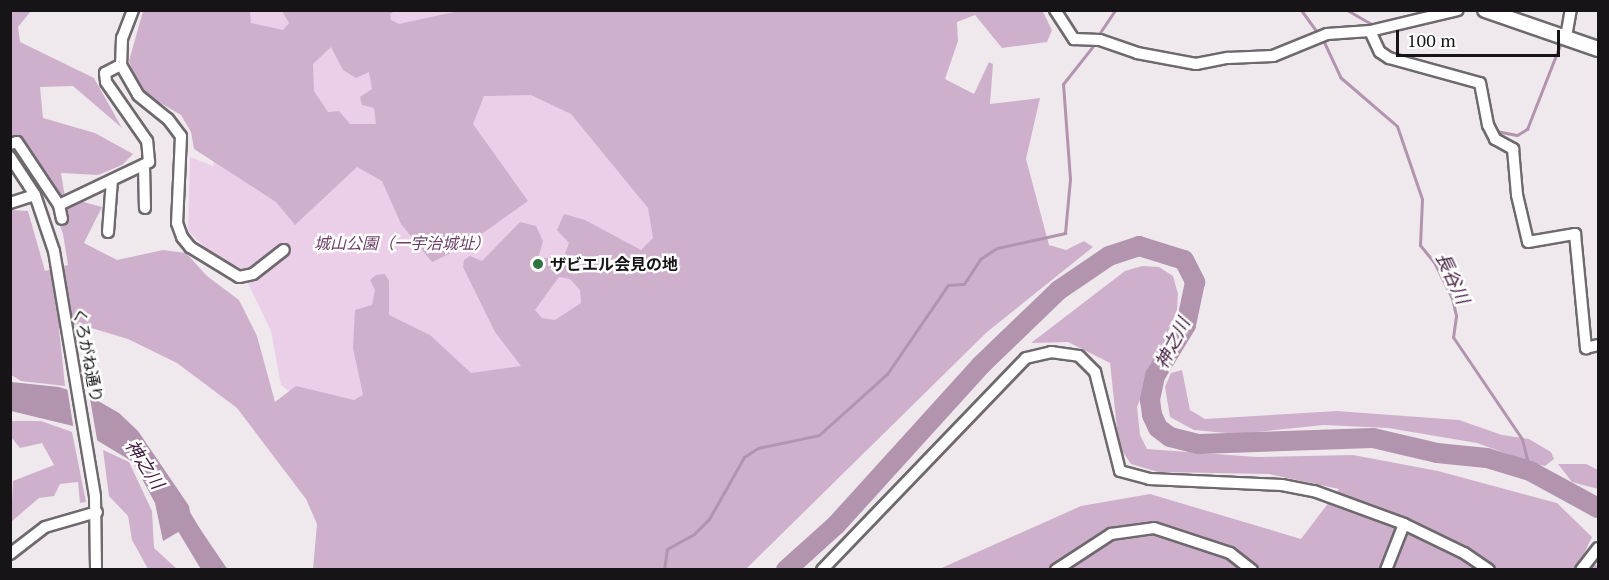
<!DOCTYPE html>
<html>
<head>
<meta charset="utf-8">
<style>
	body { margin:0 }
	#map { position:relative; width:1609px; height:580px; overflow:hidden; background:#efe9ee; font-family:"PT Serif","Noto Sans JP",serif }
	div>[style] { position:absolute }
	.green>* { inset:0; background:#ebcee8 }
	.forest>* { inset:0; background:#cfb0cc }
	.water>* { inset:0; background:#b294ae }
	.pier>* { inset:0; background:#efe9ee }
	.stream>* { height:3px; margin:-1.5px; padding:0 1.5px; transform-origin:1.5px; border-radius:1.5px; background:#b294ae }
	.river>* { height:20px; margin:-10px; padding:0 10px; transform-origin:10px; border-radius:10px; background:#b294ae }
	.roads { filter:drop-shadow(2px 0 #6e696d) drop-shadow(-2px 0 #6e696d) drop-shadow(0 2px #6e696d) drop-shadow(0 -2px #6e696d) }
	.minor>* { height:10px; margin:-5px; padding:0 5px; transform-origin:5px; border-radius:5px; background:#fff }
	.major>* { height:14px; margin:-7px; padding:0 7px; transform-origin:7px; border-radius:7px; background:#fff }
	.dots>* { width:16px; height:16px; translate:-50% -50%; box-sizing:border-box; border:3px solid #fff; border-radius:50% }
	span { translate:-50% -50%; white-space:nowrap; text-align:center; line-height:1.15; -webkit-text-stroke:5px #fff; paint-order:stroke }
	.park-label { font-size:16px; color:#6c4168; font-style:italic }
	.poi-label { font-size:16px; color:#161416; font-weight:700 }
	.left { translate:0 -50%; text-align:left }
	.street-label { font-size:16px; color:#161416 }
	.water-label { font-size:18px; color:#40193d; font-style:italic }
	.frame { position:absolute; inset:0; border:12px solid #161416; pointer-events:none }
	.scale { position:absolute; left:1396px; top:30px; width:164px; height:27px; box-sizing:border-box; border:3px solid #161416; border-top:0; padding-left:8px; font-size:18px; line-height:21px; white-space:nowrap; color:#161416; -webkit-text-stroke:4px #fff; paint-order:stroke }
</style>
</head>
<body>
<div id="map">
	<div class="green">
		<i style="clip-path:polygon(219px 10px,533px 11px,506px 74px,574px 97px,663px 230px,528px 383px,357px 407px,294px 395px,281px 385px,271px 331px,241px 269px,208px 250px,188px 231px,190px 157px,213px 166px,223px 111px)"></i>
	</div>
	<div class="forest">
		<i style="clip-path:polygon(evenodd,463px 10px,1042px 10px,1052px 30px,1047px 42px,1002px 48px,975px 15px,957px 22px,958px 41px,945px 79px,974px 94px,989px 62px,993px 64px,990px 104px,1040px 98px,1026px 159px,1049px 245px,1066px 250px,1084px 241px,1093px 247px,987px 332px,746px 569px,313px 569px,317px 524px,306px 499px,237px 408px,177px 363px,128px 339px,78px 324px,59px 328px,65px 386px,21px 381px,11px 375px,11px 210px,28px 211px,45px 271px,68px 265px,63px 234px,47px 191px,11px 140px,11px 11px,31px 11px,18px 27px,20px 42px,94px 78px,122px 128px,73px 86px,40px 87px,43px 118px,95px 133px,133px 154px,122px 165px,98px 175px,61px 173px,65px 197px,102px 207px,84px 243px,117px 260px,163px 250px,186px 253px,207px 276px,239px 300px,257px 336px,275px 402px,296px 386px,354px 400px,363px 395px,353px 348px,355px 310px,372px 305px,375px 290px,370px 280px,376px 275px,385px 274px,389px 281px,389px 315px,430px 335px,471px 373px,521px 366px,495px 332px,463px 267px,464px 260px,470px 256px,482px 261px,520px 222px,536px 226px,543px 241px,538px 259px,564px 256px,569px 243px,557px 230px,564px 214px,585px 220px,641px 250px,653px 238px,648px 208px,571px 114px,531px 95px,484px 96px,473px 124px,528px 201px,462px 248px,432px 262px,401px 224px,382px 181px,357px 167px,295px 225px,276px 202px,194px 149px,191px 132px,181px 115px,140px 91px,129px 61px,143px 11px,250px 11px,251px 23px,283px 30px,289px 23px,282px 11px,395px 11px,390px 14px,391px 20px,399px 24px,463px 10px,331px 47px,343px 70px,356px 78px,369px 72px,372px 89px,360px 97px,362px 105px,374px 108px,376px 124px,350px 124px,339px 111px,328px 112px,314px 91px,313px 64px,331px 47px,463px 10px,559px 277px,570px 279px,580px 290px,581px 303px,555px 320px,542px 318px,535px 310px,559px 277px)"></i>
		<i style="clip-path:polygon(1142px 266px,1159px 267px,1173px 276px,1178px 294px,1177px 310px,1137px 407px,1140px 435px,1147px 449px,1257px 457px,1353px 455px,1438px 471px,1557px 503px,1592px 537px,1581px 560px,1598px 566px,1598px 570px,937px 570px,1081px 506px,1150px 494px,1301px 539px,1339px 489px,1269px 474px,1158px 472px,1131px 464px,1119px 447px,1110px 363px,1068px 342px,1031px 343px,1125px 271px)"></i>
		<i style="clip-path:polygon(1182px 370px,1190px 410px,1205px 419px,1337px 411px,1459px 420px,1502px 435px,1529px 439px,1551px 452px,1554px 459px,1545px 466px,1536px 464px,1477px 443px,1388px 428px,1324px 425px,1237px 434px,1194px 430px,1170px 417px,1165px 387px,1171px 373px)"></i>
		<i style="clip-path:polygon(11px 421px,41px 421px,72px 432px,86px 502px,80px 503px,78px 482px,60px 484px,54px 496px,39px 498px,11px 522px,13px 481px,54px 465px,42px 443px,20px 448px,11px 437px)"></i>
		<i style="clip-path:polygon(103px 450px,129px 462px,152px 511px,154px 548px,177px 569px,148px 569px,132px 540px,128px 516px,109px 496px)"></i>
		<i style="clip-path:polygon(1558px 464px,1586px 464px,1598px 470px,1598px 489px,1572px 482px)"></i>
	</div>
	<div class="water">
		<i style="clip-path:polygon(11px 382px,59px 387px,93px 398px,119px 413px,138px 431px,189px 506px,192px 524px,163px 541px,155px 503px,133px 462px,73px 426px,11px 411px)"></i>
	</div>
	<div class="pier">
		<i style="clip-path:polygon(67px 387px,89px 393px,98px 445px,74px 431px)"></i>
	</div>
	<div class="stream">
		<i style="left:1301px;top:10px;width:39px;rotate:54deg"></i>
		<i style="left:1324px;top:42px;width:38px;rotate:65deg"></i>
		<i style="left:1340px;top:77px;width:75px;rotate:40.7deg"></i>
		<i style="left:1397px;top:126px;width:77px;rotate:71.1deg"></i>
		<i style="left:1422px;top:199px;width:46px;rotate:92.5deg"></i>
		<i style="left:1420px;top:245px;width:22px;rotate:51deg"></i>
		<i style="left:1434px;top:262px;width:40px;rotate:63.4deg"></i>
		<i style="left:1452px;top:298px;width:18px;rotate:77deg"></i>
		<i style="left:1456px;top:316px;width:21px;rotate:98deg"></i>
		<i style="left:1453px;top:337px;width:123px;rotate:55.9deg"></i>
		<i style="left:1522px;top:439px;width:33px;rotate:76deg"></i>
		<i style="left:1347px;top:10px;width:28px;rotate:30deg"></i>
		<i style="left:1099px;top:34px;width:29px;rotate:-56deg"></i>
		<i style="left:1496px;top:131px;width:21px;rotate:11deg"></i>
		<i style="left:1517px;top:135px;width:12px;rotate:-31deg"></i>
		<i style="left:1527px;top:129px;width:90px;rotate:-68.6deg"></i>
		<i style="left:188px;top:514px;width:68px;rotate:55.8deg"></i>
		<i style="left:664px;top:570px;width:21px;rotate:-82deg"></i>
		<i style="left:667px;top:549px;width:31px;rotate:-29deg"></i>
		<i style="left:694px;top:534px;width:21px;rotate:-45deg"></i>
		<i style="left:709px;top:519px;width:71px;rotate:-60.6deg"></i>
		<i style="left:744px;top:457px;width:17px;rotate:-33deg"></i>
		<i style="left:758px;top:448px;width:62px;rotate:-12deg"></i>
		<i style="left:819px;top:435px;width:91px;rotate:-41.9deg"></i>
		<i style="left:887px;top:374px;width:108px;rotate:-55.6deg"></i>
		<i style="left:948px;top:285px;width:16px;rotate:-4deg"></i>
		<i style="left:964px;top:284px;width:30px;rotate:-57deg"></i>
		<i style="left:980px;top:259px;width:20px;rotate:-33deg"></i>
		<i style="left:997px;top:248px;width:70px;rotate:-12.4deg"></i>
		<i style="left:1065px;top:233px;width:54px;rotate:-84.7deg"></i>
		<i style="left:1070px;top:179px;width:95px;rotate:-94.2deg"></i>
		<i style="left:1063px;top:84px;width:48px;rotate:-51.7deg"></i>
	</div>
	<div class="river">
		<i style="left:174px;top:505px;width:76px;rotate:59deg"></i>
		<i style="left:786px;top:570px;width:67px;rotate:-42deg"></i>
		<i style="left:836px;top:525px;width:216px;rotate:-47.8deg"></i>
		<i style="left:981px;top:365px;width:108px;rotate:-43.9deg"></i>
		<i style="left:1059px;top:290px;width:60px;rotate:-34.2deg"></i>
		<i style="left:1109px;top:256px;width:32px;rotate:-18deg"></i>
		<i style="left:1139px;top:246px;width:47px;rotate:17.3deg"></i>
		<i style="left:1184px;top:260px;width:25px;rotate:63deg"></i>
		<i style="left:1195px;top:282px;width:44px;rotate:101.8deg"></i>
		<i style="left:1186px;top:325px;width:60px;rotate:121.3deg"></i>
		<i style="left:1155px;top:376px;width:25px;rotate:102deg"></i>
		<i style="left:1150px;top:400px;width:15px;rotate:82deg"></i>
		<i style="left:1152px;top:415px;width:14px;rotate:65deg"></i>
		<i style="left:1158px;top:428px;width:15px;rotate:37deg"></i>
		<i style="left:1170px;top:437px;width:30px;rotate:14deg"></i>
		<i style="left:1199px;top:444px;width:174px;rotate:-2deg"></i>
		<i style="left:1373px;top:438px;width:66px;rotate:13.2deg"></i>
		<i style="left:1437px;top:453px;width:50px;rotate:5.7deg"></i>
		<i style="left:1487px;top:458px;width:45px;rotate:16.8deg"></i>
		<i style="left:1530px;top:471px;width:77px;rotate:28.6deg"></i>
	</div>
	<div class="roads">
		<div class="minor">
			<i style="left:133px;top:10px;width:30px;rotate:111deg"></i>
			<i style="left:122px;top:38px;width:27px;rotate:92deg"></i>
			<i style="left:121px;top:65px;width:34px;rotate:60deg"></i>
			<i style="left:138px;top:95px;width:38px;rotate:39deg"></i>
			<i style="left:168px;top:119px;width:21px;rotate:53deg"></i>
			<i style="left:181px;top:136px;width:87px;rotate:92.6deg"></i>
			<i style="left:177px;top:223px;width:15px;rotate:70deg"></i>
			<i style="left:182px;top:237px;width:13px;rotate:51deg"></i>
			<i style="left:190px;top:247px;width:57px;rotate:31.5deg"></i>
			<i style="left:239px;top:277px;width:14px;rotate:-12deg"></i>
			<i style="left:253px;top:274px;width:39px;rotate:-38deg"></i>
			<i style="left:1055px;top:10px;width:35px;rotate:57deg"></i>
			<i style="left:1074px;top:39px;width:26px;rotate:2deg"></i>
			<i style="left:1100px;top:40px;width:39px;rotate:19deg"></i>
			<i style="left:1137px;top:53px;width:60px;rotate:10.6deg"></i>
			<i style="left:1196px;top:64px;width:33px;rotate:-11deg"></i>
			<i style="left:1228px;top:58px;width:45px;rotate:-2.5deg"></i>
			<i style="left:1273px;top:56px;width:58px;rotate:-22.2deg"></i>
			<i style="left:1327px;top:34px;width:43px;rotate:-4deg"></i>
			<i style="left:1370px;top:31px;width:90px;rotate:-13.4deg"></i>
			<i style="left:1370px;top:31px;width:23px;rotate:65deg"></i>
			<i style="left:1380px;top:52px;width:11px;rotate:34deg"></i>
			<i style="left:1389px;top:58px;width:94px;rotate:15.4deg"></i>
			<i style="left:1480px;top:83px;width:43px;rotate:79.2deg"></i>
			<i style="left:1488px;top:125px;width:16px;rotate:63deg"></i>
			<i style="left:1495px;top:139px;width:21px;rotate:29deg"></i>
			<i style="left:1513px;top:149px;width:46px;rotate:85deg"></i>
			<i style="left:1517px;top:195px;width:48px;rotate:76.8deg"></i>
			<i style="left:1528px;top:242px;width:48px;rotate:-9.7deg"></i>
			<i style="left:1575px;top:234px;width:115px;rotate:84.5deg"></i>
			<i style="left:1586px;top:348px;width:12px;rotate:-14deg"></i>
			<i style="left:1566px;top:37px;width:27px;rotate:-80deg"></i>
			<i style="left:10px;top:144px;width:7px;rotate:-16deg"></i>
			<i style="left:17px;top:142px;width:76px;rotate:56.3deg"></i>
			<i style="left:59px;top:205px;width:100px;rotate:-25.5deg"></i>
			<i style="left:149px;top:162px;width:21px;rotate:-95deg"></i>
			<i style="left:147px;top:141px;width:72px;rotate:-124.8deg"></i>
			<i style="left:106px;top:82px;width:9px;rotate:-96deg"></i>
			<i style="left:105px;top:73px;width:18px;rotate:-27deg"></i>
			<i style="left:10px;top:157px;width:45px;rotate:56.7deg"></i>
			<i style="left:35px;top:195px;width:59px;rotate:71.3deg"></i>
			<i style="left:54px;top:251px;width:249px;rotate:80.5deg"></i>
			<i style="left:95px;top:497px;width:73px;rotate:89.2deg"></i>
			<i style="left:144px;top:165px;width:43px;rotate:88.7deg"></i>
			<i style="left:10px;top:203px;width:26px;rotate:-18deg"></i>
			<i style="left:59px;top:205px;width:14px;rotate:78deg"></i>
			<i style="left:108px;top:232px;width:52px;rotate:-85.6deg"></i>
			<i style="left:10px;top:554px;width:44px;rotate:-37.6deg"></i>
			<i style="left:45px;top:527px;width:54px;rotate:-16.1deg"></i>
			<i style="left:822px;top:570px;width:294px;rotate:-46.1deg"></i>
			<i style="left:1026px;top:358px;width:26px;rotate:-13deg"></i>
			<i style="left:1051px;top:352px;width:28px;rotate:8deg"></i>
			<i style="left:1079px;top:356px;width:23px;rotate:45deg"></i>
			<i style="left:1095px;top:372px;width:102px;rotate:75.8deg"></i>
			<i style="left:1120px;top:471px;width:30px;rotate:15deg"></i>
			<i style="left:1149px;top:479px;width:133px;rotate:2.6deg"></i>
			<i style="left:1282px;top:485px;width:33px;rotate:11deg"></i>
			<i style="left:1314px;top:491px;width:96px;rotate:20.1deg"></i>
			<i style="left:1404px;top:524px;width:67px;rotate:25.8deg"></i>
			<i style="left:1464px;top:553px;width:30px;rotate:34deg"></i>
			<i style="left:1056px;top:570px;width:66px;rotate:-33.2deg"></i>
			<i style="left:1111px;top:534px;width:43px;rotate:-7.9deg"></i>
			<i style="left:1154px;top:528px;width:80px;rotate:18.2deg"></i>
			<i style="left:1230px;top:553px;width:28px;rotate:38deg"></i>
			<i style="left:1386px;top:570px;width:49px;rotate:-68.6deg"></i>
			<i style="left:1581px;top:570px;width:28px;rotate:-52deg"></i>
		</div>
		<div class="major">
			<i style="left:1485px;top:10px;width:120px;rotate:19deg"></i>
		</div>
	</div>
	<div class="dots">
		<i style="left:538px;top:264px;background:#2d7441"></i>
	</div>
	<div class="park-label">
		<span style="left:402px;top:243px">城山公園（一宇治城址）</span>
	</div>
	<div class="poi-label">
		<span class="left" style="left:550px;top:264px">ザビエル会見の地</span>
	</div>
	<div class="street-label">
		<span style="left:88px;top:355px;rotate:79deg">くろがね通り</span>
	</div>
	<div class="water-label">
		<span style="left:1453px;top:278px;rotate:65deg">長谷川</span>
		<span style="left:1172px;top:343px;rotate:-63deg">神之川</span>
		<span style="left:145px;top:464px;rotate:57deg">神之川</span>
	</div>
	<div class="frame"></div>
	<div class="scale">100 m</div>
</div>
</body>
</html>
